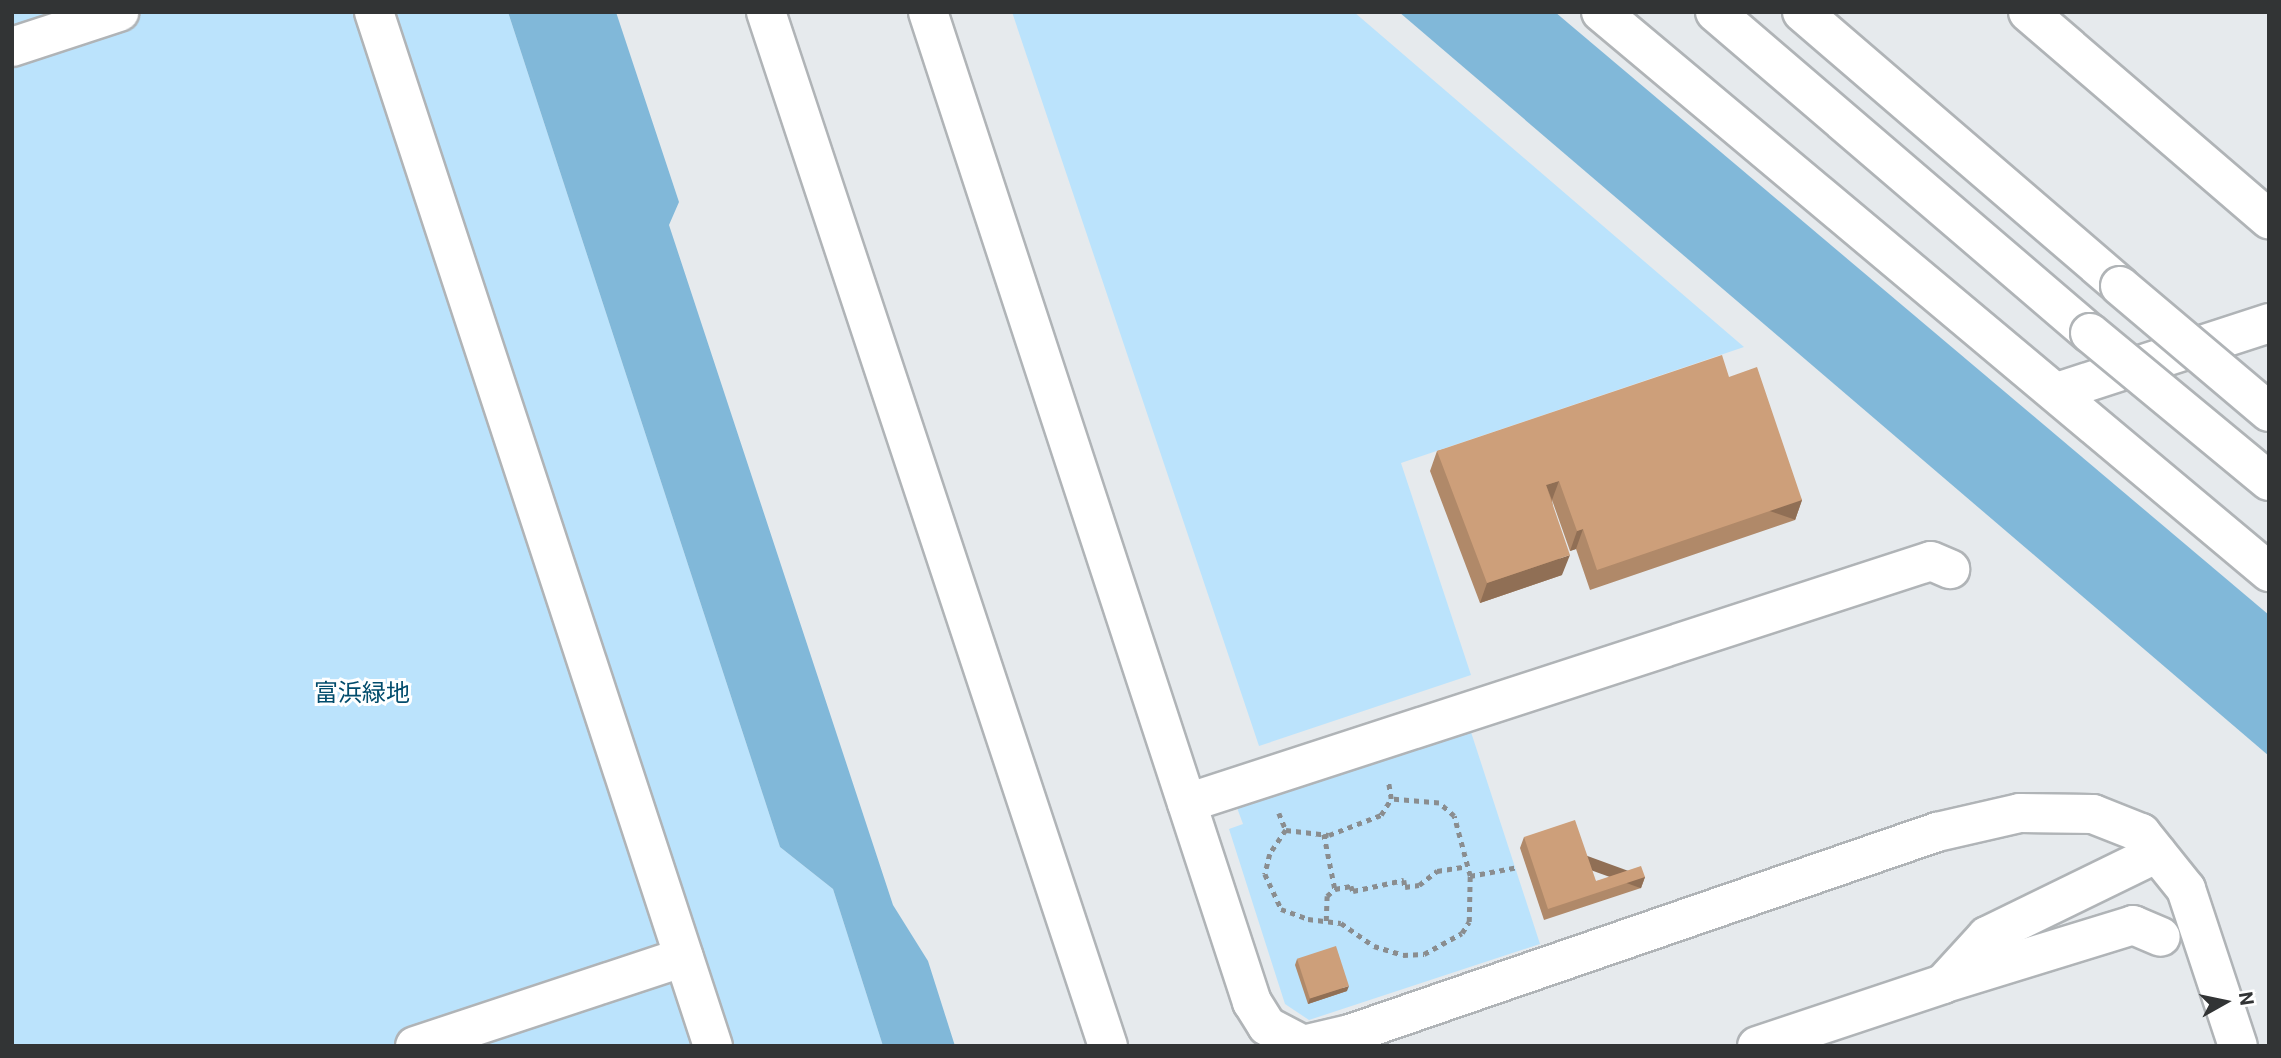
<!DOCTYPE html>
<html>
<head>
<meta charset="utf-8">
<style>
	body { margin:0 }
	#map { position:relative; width:2281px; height:1058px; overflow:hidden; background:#e6eaed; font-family:Roboto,"Noto Sans JP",sans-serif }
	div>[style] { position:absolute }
	.green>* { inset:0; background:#bbe3fc }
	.water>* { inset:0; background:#81b8d9 }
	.path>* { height:4.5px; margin-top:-2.25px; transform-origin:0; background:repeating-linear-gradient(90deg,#8a8d8f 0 5px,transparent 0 10px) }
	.roads { filter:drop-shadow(2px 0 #b0b4b7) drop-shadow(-2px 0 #b0b4b7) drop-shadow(0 2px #b0b4b7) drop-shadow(0 -2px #b0b4b7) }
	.minor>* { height:38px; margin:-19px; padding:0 19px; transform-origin:19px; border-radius:19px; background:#fff }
	.bridges { filter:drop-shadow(2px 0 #b0b4b7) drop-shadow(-2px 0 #b0b4b7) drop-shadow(0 2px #b0b4b7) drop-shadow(0 -2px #b0b4b7) }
	.minor-bridge>* { height:38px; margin:-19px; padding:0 19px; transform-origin:19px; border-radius:19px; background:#fff }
	.wall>* { inset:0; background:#b08969 }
	.shaded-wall>* { inset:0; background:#906f55; transform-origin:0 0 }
	.building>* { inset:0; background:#cd9f7a; transform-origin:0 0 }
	span { translate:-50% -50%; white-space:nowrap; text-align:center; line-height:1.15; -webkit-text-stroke:6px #fff; paint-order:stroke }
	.park-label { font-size:24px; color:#024c6c }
	.frame { position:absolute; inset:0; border:14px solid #323435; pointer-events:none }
	.north { position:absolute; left:2190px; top:967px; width:70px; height:70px; -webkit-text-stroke:5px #fff; paint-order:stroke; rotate:81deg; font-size:19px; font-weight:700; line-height:28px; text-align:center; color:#323435 }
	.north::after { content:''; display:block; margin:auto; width:24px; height:32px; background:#323435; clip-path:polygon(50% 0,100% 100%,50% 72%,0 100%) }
</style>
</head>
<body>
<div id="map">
	<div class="green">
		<i style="clip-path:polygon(12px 12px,508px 12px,780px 847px,833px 889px,883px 1046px,12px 1046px)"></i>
		<i style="clip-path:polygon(1012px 12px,1354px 12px,1744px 347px,1401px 463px,1471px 675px,1259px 746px)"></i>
		<i style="clip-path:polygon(1470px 729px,1540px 944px,1309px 1020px,1285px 1004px,1229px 829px,1243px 824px,1236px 805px)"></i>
	</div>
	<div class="water">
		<i style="clip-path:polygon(508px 12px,616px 12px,679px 202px,669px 225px,893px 905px,928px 961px,955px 1046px,883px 1046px,833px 889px,780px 847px)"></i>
		<i style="clip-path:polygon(1399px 12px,1555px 12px,2269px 615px,2269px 756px)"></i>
	</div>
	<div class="path">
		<i style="left:1279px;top:813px;width:18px;rotate:68deg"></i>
		<i style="left:1286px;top:830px;width:43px;rotate:6.6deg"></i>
		<i style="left:1329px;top:835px;width:56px;rotate:-21deg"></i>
		<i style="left:1381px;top:815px;width:19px;rotate:-58deg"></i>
		<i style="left:1391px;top:799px;width:19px;rotate:-99deg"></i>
		<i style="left:1286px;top:830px;width:29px;rotate:124deg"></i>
		<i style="left:1270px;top:854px;width:21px;rotate:104deg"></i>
		<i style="left:1265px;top:874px;width:38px;rotate:65deg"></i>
		<i style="left:1281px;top:909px;width:29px;rotate:20deg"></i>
		<i style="left:1308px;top:919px;width:33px;rotate:7deg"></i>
		<i style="left:1341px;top:923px;width:40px;rotate:34.9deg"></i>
		<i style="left:1374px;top:946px;width:30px;rotate:17deg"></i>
		<i style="left:1403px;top:955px;width:21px;rotate:-3deg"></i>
		<i style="left:1424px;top:954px;width:43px;rotate:-28.9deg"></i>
		<i style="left:1462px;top:933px;width:13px;rotate:-58deg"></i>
		<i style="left:1469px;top:922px;width:46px;rotate:-88.8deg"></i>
		<i style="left:1470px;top:876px;width:62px;rotate:-104.9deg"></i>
		<i style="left:1454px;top:816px;width:20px;rotate:-139deg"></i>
		<i style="left:1439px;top:803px;width:48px;rotate:-175.2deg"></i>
		<i style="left:1324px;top:834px;width:56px;rotate:78.7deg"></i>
		<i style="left:1470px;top:876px;width:49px;rotate:-10.6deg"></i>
		<i style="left:1326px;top:921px;width:25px;rotate:-88deg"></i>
		<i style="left:1327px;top:896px;width:11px;rotate:-41deg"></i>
		<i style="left:1335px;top:889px;width:16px;rotate:-11deg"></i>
		<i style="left:1351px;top:886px;width:5px;rotate:68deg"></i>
		<i style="left:1353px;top:891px;width:52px;rotate:-12.2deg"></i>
		<i style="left:1404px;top:880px;width:7px;rotate:82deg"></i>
		<i style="left:1405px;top:887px;width:14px;rotate:-8deg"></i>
		<i style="left:1419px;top:885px;width:23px;rotate:-38deg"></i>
		<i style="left:1437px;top:871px;width:30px;rotate:-9deg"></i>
	</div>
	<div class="roads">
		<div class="minor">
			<i style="left:374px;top:12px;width:1088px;rotate:71.85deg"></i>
			<i style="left:766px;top:12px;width:1089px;rotate:71.7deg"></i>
			<i style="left:928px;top:12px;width:1042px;rotate:71.88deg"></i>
			<i style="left:1252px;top:1002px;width:28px;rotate:58deg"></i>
			<i style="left:1267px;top:1026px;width:41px;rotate:27.8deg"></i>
			<i style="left:1303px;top:1045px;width:48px;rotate:-13.2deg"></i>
			<i style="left:1350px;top:1034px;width:621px;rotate:-18.99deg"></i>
			<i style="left:1937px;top:832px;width:85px;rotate:-12.9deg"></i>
			<i style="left:2020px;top:813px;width:73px;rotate:0.8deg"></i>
			<i style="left:2093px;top:814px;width:52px;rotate:21.6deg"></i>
			<i style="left:2141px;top:833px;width:72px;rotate:51.2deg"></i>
			<i style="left:2186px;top:889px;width:165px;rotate:71.7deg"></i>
			<i style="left:1601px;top:12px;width:872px;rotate:39.97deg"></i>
			<i style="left:1715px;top:12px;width:494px;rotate:40.6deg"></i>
			<i style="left:1802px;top:12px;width:420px;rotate:40.7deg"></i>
			<i style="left:2028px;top:12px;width:318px;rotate:40.7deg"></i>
			<i style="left:12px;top:47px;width:113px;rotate:-18.1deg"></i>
			<i style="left:2057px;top:392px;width:223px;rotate:-18deg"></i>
			<i style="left:1187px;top:803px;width:782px;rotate:-18.02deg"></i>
			<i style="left:1931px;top:561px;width:21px;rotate:23deg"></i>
			<i style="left:1945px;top:983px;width:197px;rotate:-17.1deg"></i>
			<i style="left:2133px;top:925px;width:30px;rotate:23deg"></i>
			<i style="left:415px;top:1046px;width:283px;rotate:-18.3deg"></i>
			<i style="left:1757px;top:1046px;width:196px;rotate:-18.4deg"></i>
			<i style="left:1943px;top:984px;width:65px;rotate:-47.5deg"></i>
			<i style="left:1987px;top:936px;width:189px;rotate:-26deg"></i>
		</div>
	</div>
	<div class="bridges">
		<div class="minor-bridge">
			<i style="left:2120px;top:286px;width:195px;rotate:40.2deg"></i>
			<i style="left:2090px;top:333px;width:232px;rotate:39.6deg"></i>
		</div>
	</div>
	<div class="wall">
		<i style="clip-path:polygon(1729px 377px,1802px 500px,1795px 520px,1590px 590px,1576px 549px,1570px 551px,1552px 500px,1562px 575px,1480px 603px,1430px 471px,1437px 451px)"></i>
		<i style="clip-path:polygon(1524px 837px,1596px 881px,1645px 877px,1641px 888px,1544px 920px,1520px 848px)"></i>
		<i style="clip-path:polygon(1297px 959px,1347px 991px,1308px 1004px,1295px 965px)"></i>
	</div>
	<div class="shaded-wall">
		<i style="clip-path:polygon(1559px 481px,1552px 500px,1546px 485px)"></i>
		<i style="left:1802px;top:500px;width:21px;height:217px;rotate:109deg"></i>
		<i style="clip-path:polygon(1583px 529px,1576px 549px,1570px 551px,1577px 531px)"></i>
		<i style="clip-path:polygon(1570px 555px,1562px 575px,1480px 603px,1487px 583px)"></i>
		<i style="left:1645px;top:877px;width:12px;height:102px;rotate:110deg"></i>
		<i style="clip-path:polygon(1349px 986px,1347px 991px,1308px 1004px,1310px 998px)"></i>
	</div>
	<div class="building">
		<i style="clip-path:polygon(1722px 355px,1729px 377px,1757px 367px,1802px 500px,1597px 570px,1583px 529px,1577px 531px,1559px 481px,1546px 485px,1570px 555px,1487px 583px,1437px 451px)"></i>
		<i style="clip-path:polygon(1575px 820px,1596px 881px,1641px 866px,1645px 877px,1548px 909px,1524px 837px)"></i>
		<i style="left:1336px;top:946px;width:42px;height:41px;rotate:72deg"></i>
	</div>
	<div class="park-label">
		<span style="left:362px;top:694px">富浜緑地</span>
	</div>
	<div class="frame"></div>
	<div class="north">N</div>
</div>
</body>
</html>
